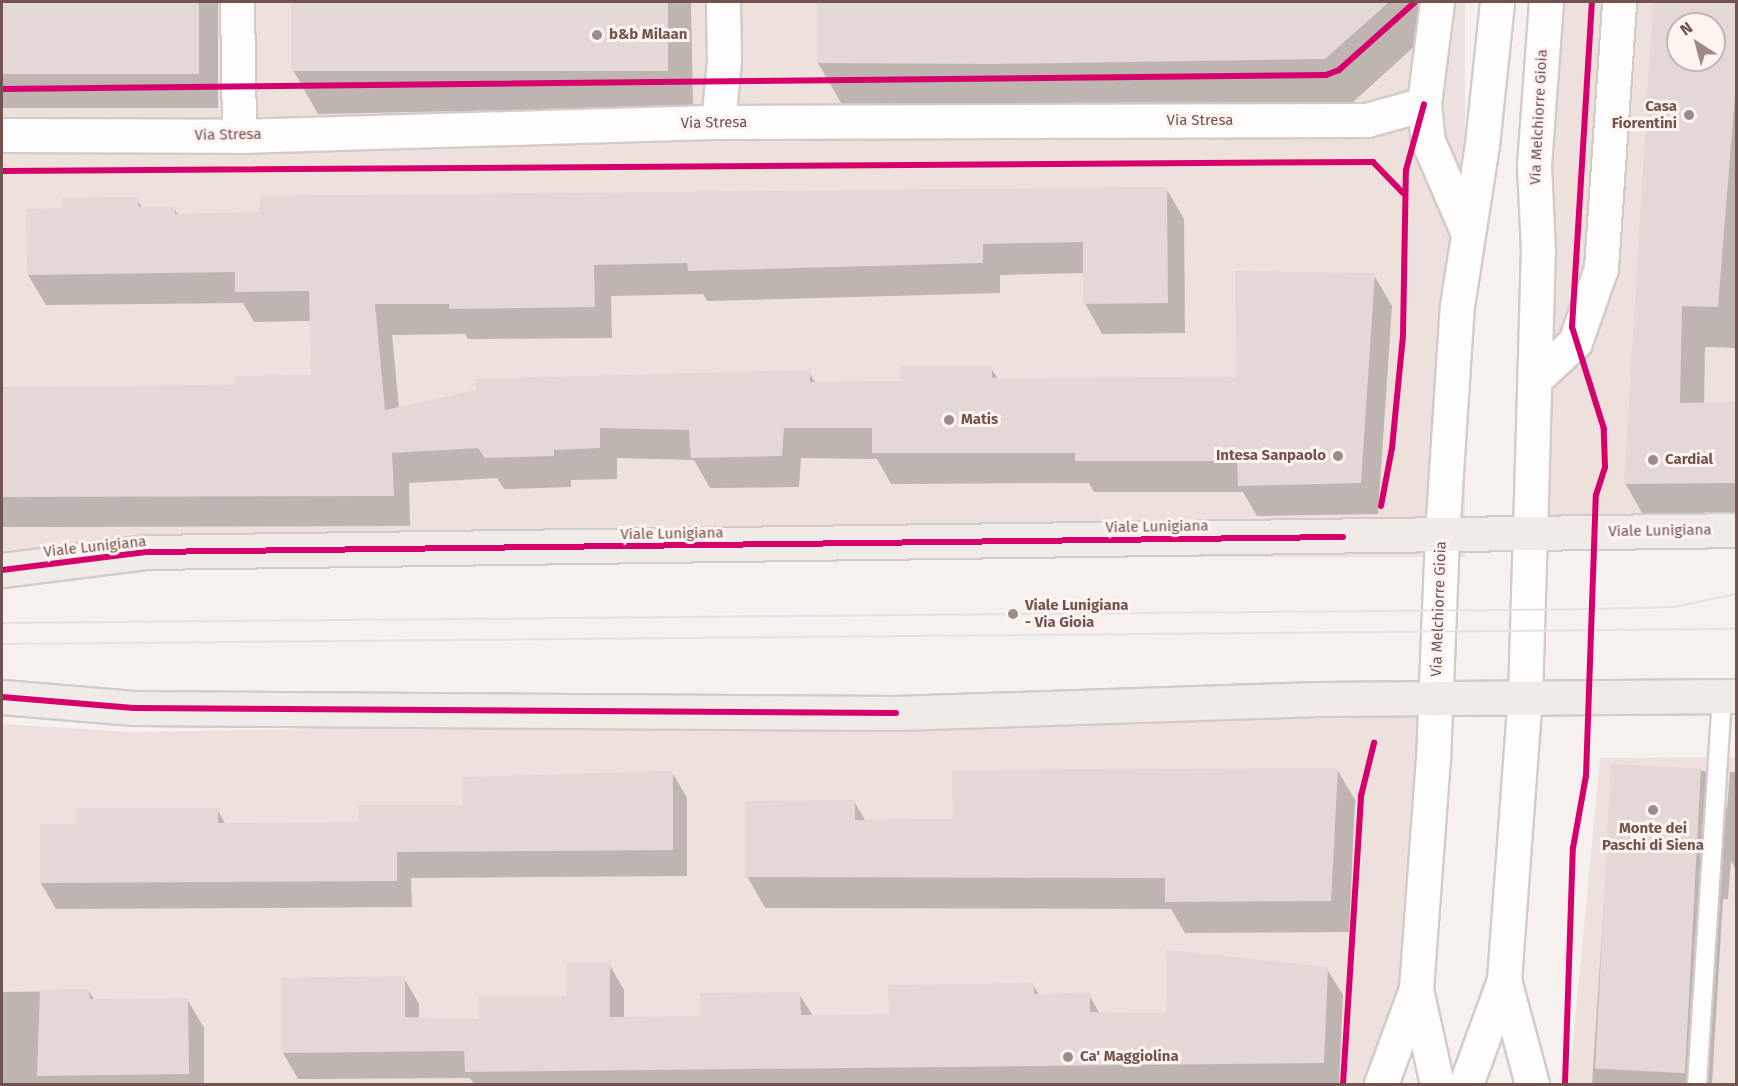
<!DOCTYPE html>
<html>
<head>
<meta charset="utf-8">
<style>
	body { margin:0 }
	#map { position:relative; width:1738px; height:1086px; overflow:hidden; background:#f6f0ee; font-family:"Fira Sans",sans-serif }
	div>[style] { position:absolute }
	.residential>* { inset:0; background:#eee1dc; transform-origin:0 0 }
	.shadow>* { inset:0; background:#0003; transform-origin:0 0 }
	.building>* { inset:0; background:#e3d8d5; transform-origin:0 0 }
	.roads { filter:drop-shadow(2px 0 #d3cbc9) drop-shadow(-2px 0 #d3cbc9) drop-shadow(0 2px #d3cbc9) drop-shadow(0 -2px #d3cbc9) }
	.service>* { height:18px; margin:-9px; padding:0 9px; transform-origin:9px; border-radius:9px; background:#fefdfc }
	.minor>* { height:33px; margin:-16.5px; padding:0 16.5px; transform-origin:16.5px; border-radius:16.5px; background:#fefdfc }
	.tertiary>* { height:33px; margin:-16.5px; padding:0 16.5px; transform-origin:16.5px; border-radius:16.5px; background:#fefdfc }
	.secondary>* { height:33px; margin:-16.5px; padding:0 16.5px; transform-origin:16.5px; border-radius:16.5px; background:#fefdfc }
	.primary>* { height:33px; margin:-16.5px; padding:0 16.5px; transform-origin:16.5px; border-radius:16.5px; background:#f1ebe7 }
	.tram>* { height:1.5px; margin:-0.75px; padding:0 0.75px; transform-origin:0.75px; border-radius:0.75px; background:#e4e2e5 }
	.cycleway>* { height:6px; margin:-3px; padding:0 3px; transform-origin:3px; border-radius:3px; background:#d6006c }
	.dots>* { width:16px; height:16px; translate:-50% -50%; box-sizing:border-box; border:3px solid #fdf4f0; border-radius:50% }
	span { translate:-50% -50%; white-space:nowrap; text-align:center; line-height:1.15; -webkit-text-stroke:6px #fdf4f0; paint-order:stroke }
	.poi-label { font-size:15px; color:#725350; font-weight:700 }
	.left { translate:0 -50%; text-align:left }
	.right { translate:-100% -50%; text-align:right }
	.street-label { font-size:15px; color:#725350 }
	.frame { position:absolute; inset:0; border:3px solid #725350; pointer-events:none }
	.north { position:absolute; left:1666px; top:12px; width:60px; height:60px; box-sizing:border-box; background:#fdf4f0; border:2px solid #c5b4b0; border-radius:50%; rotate:324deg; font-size:16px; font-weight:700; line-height:24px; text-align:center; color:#725350 }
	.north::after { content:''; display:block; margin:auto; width:21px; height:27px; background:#a08a87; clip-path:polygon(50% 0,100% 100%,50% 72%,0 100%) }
</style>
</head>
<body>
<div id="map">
	<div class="residential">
		<i style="left:2px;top:2px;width:1463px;height:555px"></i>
		<i style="clip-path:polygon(evenodd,1559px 2px,1736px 2px,1736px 521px,1540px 525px,1548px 167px,1559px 2px,1678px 24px,1714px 24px,1714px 60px,1678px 60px,1678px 24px)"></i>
		<i style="clip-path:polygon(1418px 711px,1397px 1084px,2px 1084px,2px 724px,133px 732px)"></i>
		<i style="clip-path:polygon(1736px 757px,1736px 1084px,1569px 1084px,1600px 758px)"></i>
	</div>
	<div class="shadow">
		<i style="left:2px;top:2px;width:216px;height:106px"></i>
		<i style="clip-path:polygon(292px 2px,691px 2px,693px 106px,318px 114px,293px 70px)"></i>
		<i style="clip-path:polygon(818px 2px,1420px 2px,1418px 43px,1351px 104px,844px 108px,818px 63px)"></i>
		<i style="clip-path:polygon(evenodd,1654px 2px,1736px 2px,1736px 348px,1705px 347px,1704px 404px,1736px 403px,1736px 524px,1649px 525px,1625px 483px,1654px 2px,1678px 24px,1714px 24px,1714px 60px,1678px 60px,1678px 24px)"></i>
		<i style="clip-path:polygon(1166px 188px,1184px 219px,1185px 333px,1102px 334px,1085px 303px,1084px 273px,1000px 275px,1000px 293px,707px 301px,703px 294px,611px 296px,612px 338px,468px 339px,465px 334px,392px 335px,399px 408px,809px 372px,816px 384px,902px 383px,991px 368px,998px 379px,1238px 378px,1374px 275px,1392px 306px,1378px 514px,1257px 516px,1243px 492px,1094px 492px,1089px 483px,891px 484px,877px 459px,801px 458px,799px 487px,710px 488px,694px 460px,617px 458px,617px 479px,571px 480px,571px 487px,504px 489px,497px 478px,409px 483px,410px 526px,2px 527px,2px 442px,30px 441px,312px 376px,311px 321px,254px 322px,243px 303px,46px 305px,28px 275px,63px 210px,137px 199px,143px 209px,174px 208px,178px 215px)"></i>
		<i style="clip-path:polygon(1613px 765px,1705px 771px,1727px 809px,1730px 772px,1736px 772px,1736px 871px,1731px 860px,1728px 899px,1723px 899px,1712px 1084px,1592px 1084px)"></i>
		<i style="clip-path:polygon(1337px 769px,1355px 800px,1349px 932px,1185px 933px,1171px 909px,765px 908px,747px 876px,854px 801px,866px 822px,954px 821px)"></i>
		<i style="clip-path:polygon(672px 772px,687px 798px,687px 876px,411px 878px,412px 907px,56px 909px,41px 883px,77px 826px,217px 809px,226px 825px,360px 823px)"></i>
		<i style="clip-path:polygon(609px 964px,624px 990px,624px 1018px,702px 1017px,799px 994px,813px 1016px,890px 1016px,1033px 985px,1039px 995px,1089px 995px,1100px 1014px,1169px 1015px,1327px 969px,1343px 995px,1339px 1084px,474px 1084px,470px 1078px,298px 1079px,283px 1053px,404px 978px,419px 1004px,419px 1018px,481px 1020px,569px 998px)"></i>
		<i style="clip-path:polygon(89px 991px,94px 1000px,187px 999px,204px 1028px,204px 1084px,2px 1084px,2px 992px)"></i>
	</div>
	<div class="building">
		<i style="left:2px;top:2px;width:197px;height:72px"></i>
		<i style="left:291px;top:2px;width:377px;height:69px"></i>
		<i style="clip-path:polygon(817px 2px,1389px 2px,1325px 59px,992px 64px,817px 63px)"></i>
		<i style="clip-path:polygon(evenodd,1653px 2px,1737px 2px,1737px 70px,1718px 307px,1682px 306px,1680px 403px,1737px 402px,1737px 483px,1624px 484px,1653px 2px,1678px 24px,1714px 24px,1714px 60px,1678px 60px,1678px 24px)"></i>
		<i style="clip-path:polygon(1167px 187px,1168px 303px,1083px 304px,1083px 242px,983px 244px,983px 263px,688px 271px,687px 263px,594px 265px,595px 307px,449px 309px,449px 304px,375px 304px,385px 410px,476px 390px,475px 379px,810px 370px,810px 382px,901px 381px,900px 366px,992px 366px,992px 378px,1236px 377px,1235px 271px,1375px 273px,1361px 483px,1238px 486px,1237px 461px,1075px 461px,1075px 453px,872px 453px,872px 428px,784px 428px,782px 456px,691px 458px,689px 430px,600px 428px,600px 448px,554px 450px,554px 456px,485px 458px,478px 448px,392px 453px,394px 496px,2px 497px,2px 387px,233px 385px,235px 376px,311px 375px,309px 291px,235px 292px,235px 272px,27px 275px,26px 209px,62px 208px,62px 198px,138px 197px,139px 207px,175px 207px,175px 214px,259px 212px,260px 196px)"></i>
		<i style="left:1611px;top:764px;width:90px;height:305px;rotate:3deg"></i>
		<i style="clip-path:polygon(1338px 768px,1331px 901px,1165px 902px,1165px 878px,745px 877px,745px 801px,855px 800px,855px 820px,953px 819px,952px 770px)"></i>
		<i style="clip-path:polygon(673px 771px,673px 850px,397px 852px,397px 881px,40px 883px,40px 824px,76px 824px,76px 808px,218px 808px,218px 823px,359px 822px,358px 805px,463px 805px,463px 777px)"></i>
		<i style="clip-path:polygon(1166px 950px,1328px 967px,1324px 1063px,465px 1072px,464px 1051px,281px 1053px,281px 978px,405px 976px,405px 1017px,479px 1019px,479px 996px,567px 996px,567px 963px,610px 962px,610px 1017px,700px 1016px,700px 993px,800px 992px,801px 1015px,889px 1014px,888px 985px,1034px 983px,1034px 994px,1090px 993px,1090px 1012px,1167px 1013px)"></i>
		<i style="clip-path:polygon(89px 989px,90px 999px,188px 998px,189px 1074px,37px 1076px,40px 990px)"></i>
	</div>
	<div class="roads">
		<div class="service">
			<i style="left:1697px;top:1084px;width:389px;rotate:-86.3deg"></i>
		</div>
		<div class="minor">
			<i style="left:237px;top:2px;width:134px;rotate:89.1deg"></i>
			<i style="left:1437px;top:2px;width:103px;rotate:97.3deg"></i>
			<i style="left:1424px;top:104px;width:37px;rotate:84deg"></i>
			<i style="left:1428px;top:141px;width:96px;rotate:66.6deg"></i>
			<i style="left:718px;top:122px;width:61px;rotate:-84.4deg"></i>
			<i style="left:724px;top:61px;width:59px;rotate:-91deg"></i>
			<i style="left:2px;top:135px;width:237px;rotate:0.2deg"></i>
			<i style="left:239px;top:136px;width:479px;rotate:-1.7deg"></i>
			<i style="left:718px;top:122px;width:649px;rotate:-0.18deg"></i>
			<i style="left:1367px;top:120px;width:59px;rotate:-15.7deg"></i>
			<i style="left:1537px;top:377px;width:52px;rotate:-42.6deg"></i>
			<i style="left:1575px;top:342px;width:78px;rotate:-70.6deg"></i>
			<i style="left:1601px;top:268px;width:267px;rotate:-86.1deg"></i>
			<i style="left:1504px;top:980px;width:108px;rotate:74.9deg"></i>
			<i style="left:1381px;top:1084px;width:101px;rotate:-69.8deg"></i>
		</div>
		<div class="tertiary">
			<i style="left:1530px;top:533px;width:282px;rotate:-88.4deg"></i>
			<i style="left:1538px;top:251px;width:86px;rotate:-92.7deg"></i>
			<i style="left:1534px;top:165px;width:163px;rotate:-85.8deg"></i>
			<i style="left:1442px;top:535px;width:229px;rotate:-86.3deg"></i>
			<i style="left:1457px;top:306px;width:163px;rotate:-81.2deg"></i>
			<i style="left:1482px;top:145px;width:144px;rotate:-84deg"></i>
		</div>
		<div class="secondary">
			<i style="left:1437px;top:1084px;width:97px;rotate:-102.5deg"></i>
			<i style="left:1416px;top:989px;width:230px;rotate:-85.8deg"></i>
			<i style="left:1433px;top:760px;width:225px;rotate:-87.7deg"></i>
			<i style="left:1466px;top:1084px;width:111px;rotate:-69.9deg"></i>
			<i style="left:1504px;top:980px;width:284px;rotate:-85.8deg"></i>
			<i style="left:1525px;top:697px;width:164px;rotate:-88.3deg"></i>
		</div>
		<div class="primary">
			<i style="left:2px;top:570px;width:146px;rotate:-7.1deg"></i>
			<i style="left:147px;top:552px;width:1589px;rotate:-0.79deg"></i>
			<i style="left:2px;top:697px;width:132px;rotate:4.8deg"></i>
			<i style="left:134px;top:708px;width:762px;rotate:0.38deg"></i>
			<i style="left:896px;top:713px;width:422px;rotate:-1.9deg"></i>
			<i style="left:1318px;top:699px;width:418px;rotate:-0.4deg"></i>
		</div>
	</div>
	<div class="tram">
		<i style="left:2px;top:623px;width:1590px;rotate:-0.5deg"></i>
		<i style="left:1592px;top:609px;width:82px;rotate:-1.4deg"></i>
		<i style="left:1674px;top:607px;width:63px;rotate:-11.8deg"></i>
		<i style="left:2px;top:644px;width:1734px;rotate:-0.5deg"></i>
	</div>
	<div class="cycleway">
		<i style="left:2px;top:89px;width:1324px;rotate:-0.61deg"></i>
		<i style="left:1326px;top:75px;width:14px;rotate:-21deg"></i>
		<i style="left:1339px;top:70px;width:102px;rotate:-41.8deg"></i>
		<i style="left:2px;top:171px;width:1371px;rotate:-0.38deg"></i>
		<i style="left:1373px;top:162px;width:43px;rotate:45.9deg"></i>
		<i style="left:1381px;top:506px;width:59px;rotate:-79.3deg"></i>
		<i style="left:1392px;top:448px;width:113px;rotate:-84.4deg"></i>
		<i style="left:1403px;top:336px;width:166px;rotate:-89deg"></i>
		<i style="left:1406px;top:170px;width:68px;rotate:-74.7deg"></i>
		<i style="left:2px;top:570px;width:146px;rotate:-7.1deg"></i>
		<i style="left:147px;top:552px;width:1196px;rotate:-0.72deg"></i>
		<i style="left:2px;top:697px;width:132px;rotate:4.8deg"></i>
		<i style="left:134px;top:708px;width:762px;rotate:0.38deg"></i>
		<i style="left:1343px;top:1084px;width:289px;rotate:-86.4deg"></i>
		<i style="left:1361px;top:796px;width:55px;rotate:-76.2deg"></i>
		<i style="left:1565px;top:1084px;width:236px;rotate:-88.1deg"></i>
		<i style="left:1573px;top:848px;width:73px;rotate:-79.8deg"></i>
		<i style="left:1586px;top:776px;width:281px;rotate:-88deg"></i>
		<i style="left:1596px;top:495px;width:29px;rotate:-72deg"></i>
		<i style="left:1605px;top:467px;width:38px;rotate:-92deg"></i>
		<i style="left:1604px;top:429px;width:107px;rotate:-107.4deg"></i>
		<i style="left:1572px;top:327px;width:326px;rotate:-86.5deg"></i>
	</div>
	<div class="dots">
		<i style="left:597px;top:35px;background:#a08a87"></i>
		<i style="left:1689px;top:115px;background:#a08a87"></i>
		<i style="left:949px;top:420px;background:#a08a87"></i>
		<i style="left:1338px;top:456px;background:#a08a87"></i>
		<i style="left:1653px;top:460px;background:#a08a87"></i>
		<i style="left:1013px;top:614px;background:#a08a87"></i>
		<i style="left:1653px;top:810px;background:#a08a87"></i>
		<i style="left:1068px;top:1057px;background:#a08a87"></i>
	</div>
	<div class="poi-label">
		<span class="left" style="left:609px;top:35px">b&amp;b Milaan</span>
		<span class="right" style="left:1677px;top:115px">Casa<br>Fiorentini</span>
		<span class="left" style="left:961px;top:420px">Matis</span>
		<span class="right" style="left:1326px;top:456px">Intesa Sanpaolo</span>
		<span class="left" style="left:1665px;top:460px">Cardial</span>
		<span class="left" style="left:1025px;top:614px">Viale Lunigiana<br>- Via Gioia</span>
		<span style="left:1653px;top:837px">Monte dei<br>Paschi di Siena</span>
		<span class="left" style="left:1080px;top:1057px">Ca' Maggiolina</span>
	</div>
	<div class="street-label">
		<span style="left:1539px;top:117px;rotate:-87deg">Via Melchiorre Gioia</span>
		<span style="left:1200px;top:121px">Via Stresa</span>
		<span style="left:714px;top:123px;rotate:-1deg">Via Stresa</span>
		<span style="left:228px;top:135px;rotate:-1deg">Via Stresa</span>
		<span style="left:1157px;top:527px;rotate:-1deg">Viale Lunigiana</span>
		<span style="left:1660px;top:531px;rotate:-1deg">Viale Lunigiana</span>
		<span style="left:672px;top:534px;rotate:-1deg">Viale Lunigiana</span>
		<span style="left:95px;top:547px;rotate:-6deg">Viale Lunigiana</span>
		<span style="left:1439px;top:609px;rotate:-88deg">Via Melchiorre Gioia</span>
	</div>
	<div class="frame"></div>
	<div class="north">N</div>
</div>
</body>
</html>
